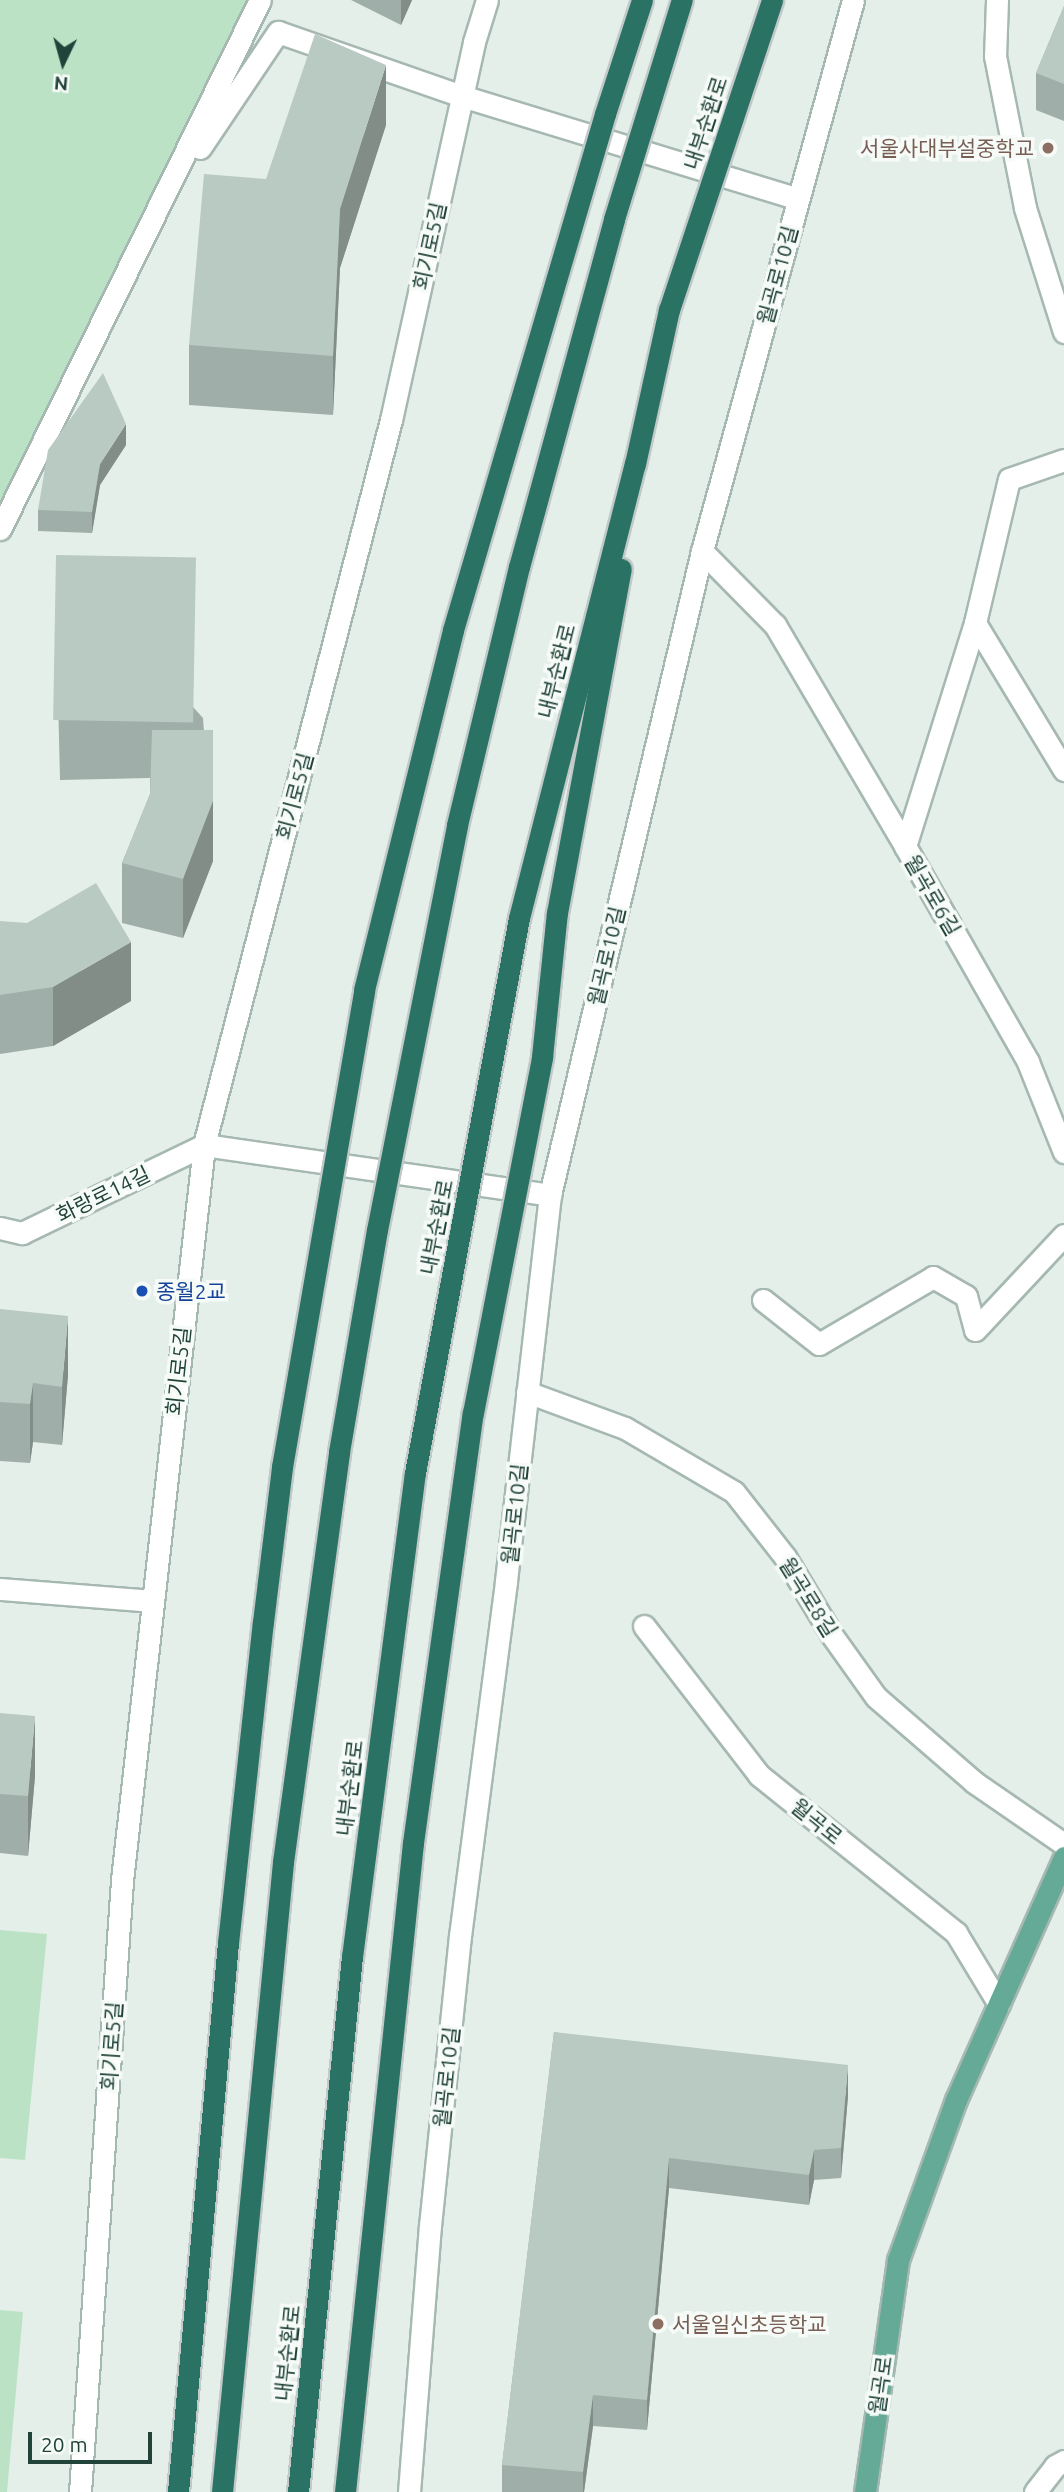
<!DOCTYPE html>
<html>
<head>
<meta charset="utf-8">
<style>
	body { margin:0 }
	#map { position:relative; width:1064px; height:2492px; overflow:hidden; background:#e5efea; font-family:Ubuntu,"Noto Sans KR",sans-serif }
	div>[style] { position:absolute }
	.green>* { inset:0; background:#bce2c6 }
	.pier>* { inset:0; background:#e5efea }
	.roads { filter:drop-shadow(2px 0 #a6b8b2) drop-shadow(-2px 0 #a6b8b2) drop-shadow(0 2px #a6b8b2) drop-shadow(0 -2px #a6b8b2) }
	.lane>* { height:21px; margin:-10.5px; padding:0 10.5px; transform-origin:10.5px; border-radius:10.5px; background:#fff }
	.street>* { height:21px; margin:-10.5px; padding:0 10.5px; transform-origin:10.5px; border-radius:10.5px; background:#fff }
	.secondary>* { height:21px; margin:-10.5px; padding:0 10.5px; transform-origin:10.5px; border-radius:10.5px; background:#fff }
	.primary>* { height:21px; margin:-10.5px; padding:0 10.5px; transform-origin:10.5px; border-radius:10.5px; background:#65a997 }
	.bridges { filter:drop-shadow(2px 0 #c1cac8) drop-shadow(-2px 0 #c1cac8) drop-shadow(0 2px #c1cac8) drop-shadow(0 -2px #c1cac8) }
	.highway-bridge>* { height:21px; margin:-10.5px; padding:0 10.5px; transform-origin:10.5px; border-radius:10.5px; background:#2a7263 }
	.wall>* { inset:0; background:#9faea8 }
	.shaded-wall>* { inset:0; background:#828d88 }
	.building>* { inset:0; background:#b9cac3; transform-origin:0 0 }
	.dots>* { width:19px; height:19px; translate:-50% -50%; box-sizing:border-box; border:4px solid #f6fbf8; border-radius:50% }
	span { translate:-50% -50%; white-space:nowrap; text-align:center; line-height:1.15; -webkit-text-stroke:7px #f6fbf8; paint-order:stroke }
	.street-label { font-size:21px; color:#21433a }
	.education-label { font-size:21px; color:#785e54 }
	.right { translate:-100% -50%; text-align:right }
	.left { translate:0 -50%; text-align:left }
	.transit-label { font-size:21px; color:#164399 }
	.north { position:absolute; left:28px; top:28px; width:70px; height:70px; -webkit-text-stroke:5px #f6fbf8; paint-order:stroke; rotate:185deg; font-size:19px; font-weight:700; line-height:28px; text-align:center; color:#21433a }
	.north::after { content:''; display:block; margin:auto; width:24px; height:32px; background:#21433a; clip-path:polygon(50% 0,100% 100%,50% 72%,0 100%) }
	.scale { position:absolute; left:28px; top:2432px; width:124px; height:32px; box-sizing:border-box; border:4px solid #21433a; border-top:0; padding-left:9px; font-size:21px; line-height:24px; white-space:nowrap; color:#21433a; -webkit-text-stroke:5px #f6fbf8; paint-order:stroke }
</style>
</head>
<body>
<div id="map">
	<div class="green">
		<i style="clip-path:polygon(0 0,258px 0,0 531px)"></i>
		<i style="clip-path:polygon(0 1930px,47px 1934px,25px 2160px,0 2158px)"></i>
		<i style="clip-path:polygon(0 2310px,23px 2312px,7px 2492px,0 2492px)"></i>
	</div>
	<div class="pier">
		<i style="clip-path:polygon(690px 0,725px 0,675px 167px,580px 566px,484px 910px,427px 1191px,358px 1665px,337px 1784px,256px 2492px,232px 2492px,304px 1777px,396px 1179px,454px 904px,537px 555px)"></i>
	</div>
	<div class="roads">
		<div class="lane">
			<i style="left:200px;top:148px;width:140px;rotate:-56.1deg"></i>
			<i style="left:278px;top:32px;width:195px;rotate:19.2deg"></i>
			<i style="left:0;top:529px;width:589px;rotate:-63.83deg"></i>
			<i style="left:1035px;top:2492px;width:33px;rotate:-52deg"></i>
			<i style="left:1055px;top:2466px;width:10px;rotate:-29deg"></i>
		</div>
		<div class="street">
			<i style="left:997px;top:0;width:56px;rotate:92deg"></i>
			<i style="left:995px;top:56px;width:155px;rotate:78.8deg"></i>
			<i style="left:1025px;top:208px;width:130px;rotate:72.5deg"></i>
			<i style="left:462px;top:96px;width:351px;rotate:17deg"></i>
			<i style="left:1064px;top:460px;width:58px;rotate:160.9deg"></i>
			<i style="left:1009px;top:479px;width:148px;rotate:103.3deg"></i>
			<i style="left:975px;top:623px;width:234px;rotate:107.4deg"></i>
			<i style="left:905px;top:846px;width:249px;rotate:60.3deg"></i>
			<i style="left:1028px;top:1062px;width:97px;rotate:68.2deg"></i>
			<i style="left:702px;top:551px;width:104px;rotate:45.4deg"></i>
			<i style="left:775px;top:625px;width:256px;rotate:59.5deg"></i>
			<i style="left:975px;top:623px;width:172px;rotate:58.8deg"></i>
			<i style="left:204px;top:1145px;width:350px;rotate:8.2deg"></i>
			<i style="left:0;top:1228px;width:23px;rotate:13deg"></i>
			<i style="left:22px;top:1233px;width:202px;rotate:-25.8deg"></i>
			<i style="left:763px;top:1300px;width:71px;rotate:38.2deg"></i>
			<i style="left:819px;top:1344px;width:132px;rotate:-30.4deg"></i>
			<i style="left:933px;top:1277px;width:38px;rotate:30deg"></i>
			<i style="left:966px;top:1296px;width:35px;rotate:75deg"></i>
			<i style="left:975px;top:1330px;width:130px;rotate:-46.9deg"></i>
			<i style="left:527px;top:1392px;width:104px;rotate:20.2deg"></i>
			<i style="left:625px;top:1428px;width:126px;rotate:30.4deg"></i>
			<i style="left:734px;top:1492px;width:83px;rotate:51.9deg"></i>
			<i style="left:785px;top:1557px;width:90px;rotate:59.1deg"></i>
			<i style="left:831px;top:1634px;width:77px;rotate:54.5deg"></i>
			<i style="left:876px;top:1697px;width:130px;rotate:40.9deg"></i>
			<i style="left:974px;top:1782px;width:109px;rotate:34.6deg"></i>
			<i style="left:0;top:1589px;width:153px;rotate:4.5deg"></i>
			<i style="left:644px;top:1626px;width:188px;rotate:52.3deg"></i>
			<i style="left:759px;top:1775px;width:253px;rotate:38.7deg"></i>
			<i style="left:956px;top:1933px;width:83px;rotate:58.8deg"></i>
			<i style="left:80px;top:2492px;width:613px;rotate:-86.07deg"></i>
			<i style="left:122px;top:1880px;width:740px;rotate:-83.63deg"></i>
			<i style="left:409px;top:2492px;width:267px;rotate:-85.5deg"></i>
			<i style="left:430px;top:2226px;width:292px;rotate:-84.1deg"></i>
			<i style="left:460px;top:1936px;width:358px;rotate:-82.6deg"></i>
			<i style="left:506px;top:1581px;width:388px;rotate:-83.5deg"></i>
			<i style="left:550px;top:1195px;width:662px;rotate:-76.72deg"></i>
			<i style="left:702px;top:551px;width:571px;rotate:-74.67deg"></i>
		</div>
		<div class="secondary">
			<i style="left:204px;top:1145px;width:749px;rotate:-75.54deg"></i>
			<i style="left:391px;top:420px;width:387px;rotate:-77.6deg"></i>
			<i style="left:474px;top:42px;width:44px;rotate:-72.8deg"></i>
		</div>
		<div class="primary">
			<i style="left:865px;top:2492px;width:234px;rotate:-81.9deg"></i>
			<i style="left:898px;top:2260px;width:170px;rotate:-70.1deg"></i>
			<i style="left:956px;top:2100px;width:266px;rotate:-66deg"></i>
		</div>
	</div>
	<div class="bridges">
		<div class="highway-bridge">
			<i style="left:178px;top:2492px;width:551px;rotate:-84.8deg"></i>
			<i style="left:228px;top:1943px;width:323px;rotate:-83.8deg"></i>
			<i style="left:263px;top:1622px;width:156px;rotate:-83deg"></i>
			<i style="left:282px;top:1467px;width:484px;rotate:-80.2deg"></i>
			<i style="left:364px;top:990px;width:371px;rotate:-76.1deg"></i>
			<i style="left:453px;top:630px;width:538px;rotate:-73.59deg"></i>
			<i style="left:605px;top:114px;width:120px;rotate:-72deg"></i>
			<i style="left:222px;top:2492px;width:633px;rotate:-84.47deg"></i>
			<i style="left:283px;top:1862px;width:414px;rotate:-82.2deg"></i>
			<i style="left:339px;top:1452px;width:225px;rotate:-80.3deg"></i>
			<i style="left:377px;top:1230px;width:413px;rotate:-78.8deg"></i>
			<i style="left:457px;top:825px;width:265px;rotate:-76.5deg"></i>
			<i style="left:519px;top:567px;width:361px;rotate:-74.7deg"></i>
			<i style="left:614px;top:219px;width:229px;rotate:-72.8deg"></i>
			<i style="left:298px;top:2492px;width:538px;rotate:-84.24deg"></i>
			<i style="left:352px;top:1957px;width:488px;rotate:-82.6deg"></i>
			<i style="left:415px;top:1473px;width:565px;rotate:-79.39deg"></i>
			<i style="left:519px;top:918px;width:469px;rotate:-75.7deg"></i>
			<i style="left:635px;top:464px;width:158px;rotate:-77.6deg"></i>
			<i style="left:669px;top:310px;width:327px;rotate:-71.6deg"></i>
			<i style="left:345px;top:2492px;width:653px;rotate:-84.02deg"></i>
			<i style="left:413px;top:1843px;width:434px;rotate:-82.1deg"></i>
			<i style="left:473px;top:1413px;width:363px;rotate:-79deg"></i>
			<i style="left:542px;top:1057px;width:145px;rotate:-84.1deg"></i>
			<i style="left:557px;top:913px;width:350px;rotate:-79.5deg"></i>
		</div>
	</div>
	<div class="wall">
		<i style="clip-path:polygon(351px 0,412px 0,401px 25px)"></i>
		<i style="clip-path:polygon(1064px 6px,1064px 121px,1036px 110px,1036px 73px)"></i>
		<i style="clip-path:polygon(386px 125px,340px 268px,333px 415px,189px 405px,189px 345px,266px 179px)"></i>
		<i style="clip-path:polygon(126px 445px,100px 485px,92px 533px,38px 531px,38px 510px)"></i>
		<i style="clip-path:polygon(56px 555px,203px 718px,213px 861px,183px 938px,122px 923px,122px 863px,150px 794px,150px 778px,60px 780px,56px 615px)"></i>
		<i style="clip-path:polygon(0 921px,131px 1001px,53px 1046px,0 1054px)"></i>
		<i style="clip-path:polygon(0 1309px,68px 1375px,62px 1445px,33px 1442px,30px 1463px,0 1461px)"></i>
		<i style="clip-path:polygon(0 1713px,35px 1776px,28px 1856px,0 1853px)"></i>
		<i style="clip-path:polygon(554px 2032px,848px 2096px,841px 2178px,814px 2180px,809px 2205px,669px 2188px,647px 2430px,593px 2426px,584px 2492px,502px 2492px,502px 2465px)"></i>
	</div>
	<div class="shaded-wall">
		<i style="clip-path:polygon(401px 0,412px 0,401px 25px)"></i>
		<i style="clip-path:polygon(386px 65px,386px 125px,340px 268px,333px 415px,333px 356px,340px 209px)"></i>
		<i style="clip-path:polygon(126px 424px,126px 445px,100px 485px,92px 533px,92px 512px,100px 464px)"></i>
		<i style="clip-path:polygon(213px 730px,213px 861px,183px 938px,183px 879px)"></i>
		<i style="clip-path:polygon(131px 942px,131px 1001px,53px 1046px,53px 987px)"></i>
		<i style="clip-path:polygon(68px 1316px,68px 1375px,62px 1445px,62px 1387px)"></i>
		<i style="clip-path:polygon(33px 1383px,33px 1442px,30px 1463px,30px 1404px)"></i>
		<i style="clip-path:polygon(35px 1716px,35px 1776px,28px 1856px,28px 1796px)"></i>
		<i style="clip-path:polygon(848px 2065px,848px 2096px,841px 2178px,841px 2148px)"></i>
		<i style="clip-path:polygon(814px 2150px,814px 2180px,809px 2205px,809px 2175px)"></i>
		<i style="clip-path:polygon(669px 2158px,669px 2188px,647px 2430px,647px 2400px)"></i>
		<i style="clip-path:polygon(593px 2395px,593px 2426px,584px 2492px,583px 2492px,583px 2472px)"></i>
	</div>
	<div class="building">
		<i style="clip-path:polygon(1064px 6px,1064px 84px,1036px 73px)"></i>
		<i style="clip-path:polygon(315px 34px,386px 65px,340px 209px,333px 356px,189px 345px,204px 174px,266px 179px)"></i>
		<i style="clip-path:polygon(103px 373px,126px 424px,100px 464px,92px 512px,38px 510px,48px 450px)"></i>
		<i style="left:56px;top:555px;width:140px;height:165px;rotate:1deg"></i>
		<i style="clip-path:polygon(152px 730px,213px 730px,213px 801px,183px 879px,122px 863px,150px 794px)"></i>
		<i style="clip-path:polygon(96px 883px,131px 942px,53px 987px,0 995px,0 921px,27px 923px)"></i>
		<i style="clip-path:polygon(0 1309px,68px 1316px,62px 1387px,33px 1383px,30px 1404px,0 1402px)"></i>
		<i style="clip-path:polygon(0 1713px,35px 1716px,28px 1796px,0 1794px)"></i>
		<i style="clip-path:polygon(554px 2032px,848px 2065px,841px 2148px,814px 2150px,809px 2175px,669px 2158px,647px 2400px,593px 2395px,583px 2472px,502px 2465px)"></i>
	</div>
	<div class="dots">
		<i style="left:1048px;top:148px;background:#8d6e63"></i>
		<i style="left:142px;top:1291px;background:#1a4fb4"></i>
		<i style="left:658px;top:2324px;background:#8d6e63"></i>
	</div>
	<div class="street-label">
		<span style="left:705px;top:123px;rotate:-72deg">내부순환로</span>
		<span style="left:429px;top:246px;rotate:-78deg">회기로5길</span>
		<span style="left:777px;top:275px;rotate:-75deg">월곡로10길</span>
		<span style="left:556px;top:671px;rotate:-76deg">내부순환로</span>
		<span style="left:294px;top:796px;rotate:-75deg">회기로5길</span>
		<span style="left:933px;top:895px;rotate:60deg">월곡로6길</span>
		<span style="left:606px;top:956px;rotate:-77deg">월곡로10길</span>
		<span style="left:103px;top:1194px;rotate:-26deg">화랑로14길</span>
		<span style="left:436px;top:1227px;rotate:-79deg">내부순환로</span>
		<span style="left:178px;top:1371px;rotate:-84deg">회기로5길</span>
		<span style="left:514px;top:1514px;rotate:-84deg">월곡로10길</span>
		<span style="left:809px;top:1597px;rotate:58deg">월곡로8길</span>
		<span style="left:349px;top:1788px;rotate:-83deg">내부순환로</span>
		<span style="left:817px;top:1821px;rotate:39deg">월곡로</span>
		<span style="left:111px;top:2046px;rotate:-86deg">회기로5길</span>
		<span style="left:446px;top:2077px;rotate:-84deg">월곡로10길</span>
		<span style="left:287px;top:2353px;rotate:-84deg">내부순환로</span>
		<span style="left:880px;top:2385px;rotate:-82deg">월곡로</span>
	</div>
	<div class="education-label">
		<span class="right" style="left:1034px;top:148px">서울사대부설중학교</span>
		<span class="left" style="left:672px;top:2324px">서울일신초등학교</span>
	</div>
	<div class="transit-label">
		<span class="left" style="left:156px;top:1291px">종월2교</span>
	</div>
	<div class="north">N</div>
	<div class="scale">20 m</div>
</div>
</body>
</html>
